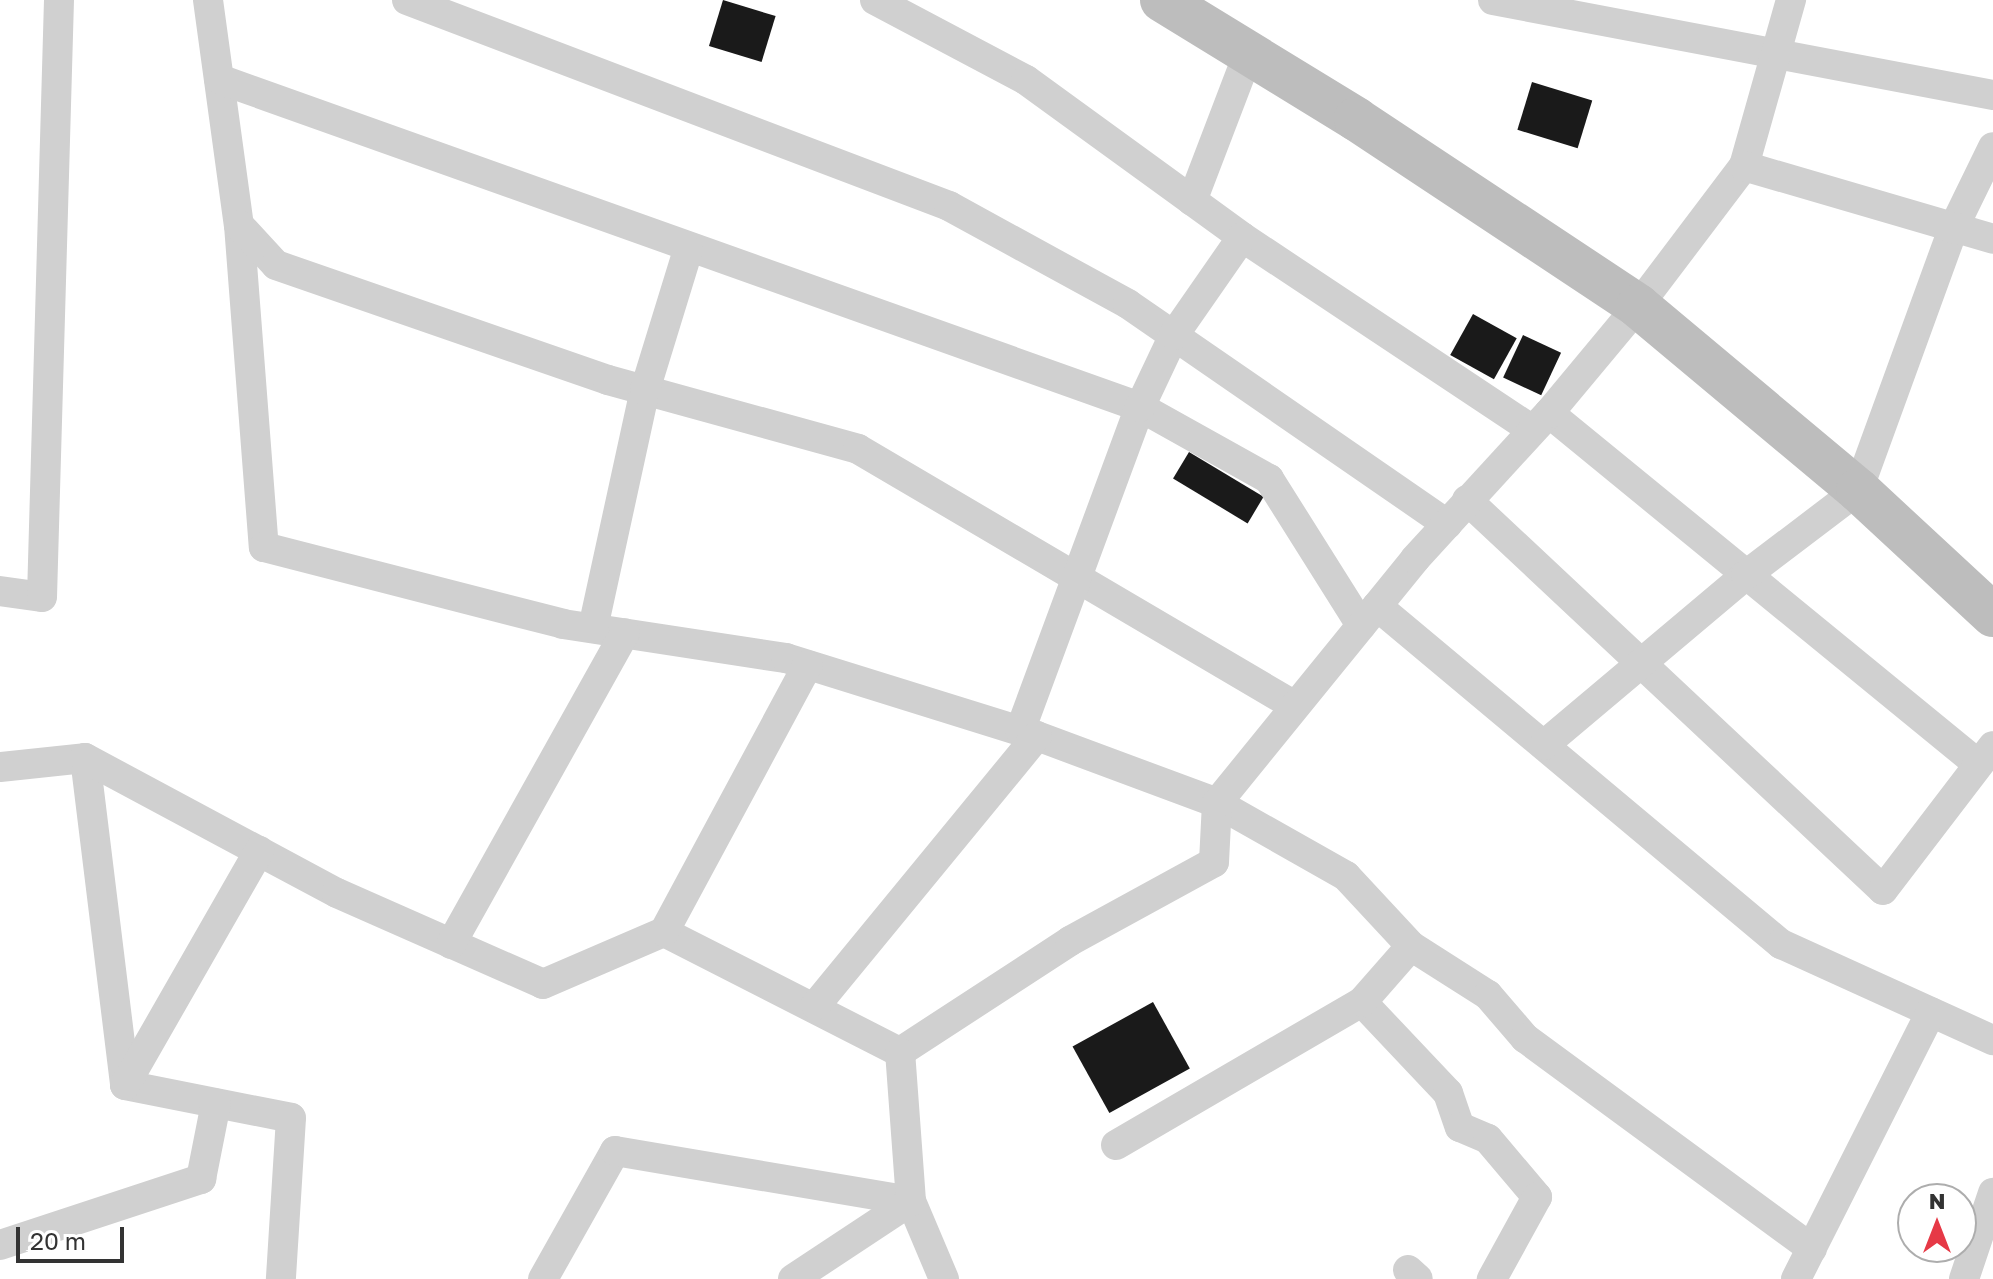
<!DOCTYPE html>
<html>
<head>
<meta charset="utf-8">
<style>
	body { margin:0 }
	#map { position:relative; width:1993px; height:1279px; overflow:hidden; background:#fff; font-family:"Golos Text",sans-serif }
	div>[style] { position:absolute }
	.building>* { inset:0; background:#1a1a1a; transform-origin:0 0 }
	.street>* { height:30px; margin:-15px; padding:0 15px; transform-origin:15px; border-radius:15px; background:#d0d0d0 }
	.secondary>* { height:44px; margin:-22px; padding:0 22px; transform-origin:22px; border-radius:22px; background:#bdbdbd }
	span { translate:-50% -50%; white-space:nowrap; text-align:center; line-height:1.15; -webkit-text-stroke:8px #fff; paint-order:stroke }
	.north { position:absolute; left:1897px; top:1183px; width:80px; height:80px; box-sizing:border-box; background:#fff; border:2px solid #adadad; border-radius:50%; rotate:0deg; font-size:22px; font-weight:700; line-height:32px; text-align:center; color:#333 }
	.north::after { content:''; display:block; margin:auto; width:28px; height:36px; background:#e63946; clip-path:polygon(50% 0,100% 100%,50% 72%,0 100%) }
	.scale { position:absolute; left:16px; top:1227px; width:108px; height:36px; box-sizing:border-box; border:4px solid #333; border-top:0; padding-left:10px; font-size:24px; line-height:28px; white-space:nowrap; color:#333; -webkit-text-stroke:6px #fff; paint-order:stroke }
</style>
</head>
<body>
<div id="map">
	<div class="building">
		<i style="left:723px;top:0;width:55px;height:48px;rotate:17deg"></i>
		<i style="left:1532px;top:82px;width:63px;height:50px;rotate:17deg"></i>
		<i style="left:1473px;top:314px;width:50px;height:47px;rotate:29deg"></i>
		<i style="left:1523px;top:335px;width:42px;height:47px;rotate:25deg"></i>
		<i style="left:1189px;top:452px;width:87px;height:31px;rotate:31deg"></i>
		<i style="left:1153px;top:1002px;width:76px;height:92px;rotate:61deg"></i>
	</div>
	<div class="street">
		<i style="left:208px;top:0;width:227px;rotate:82.2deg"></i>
		<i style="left:239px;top:225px;width:323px;rotate:85.6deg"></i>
		<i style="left:264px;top:547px;width:309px;rotate:14.4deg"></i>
		<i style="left:563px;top:624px;width:226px;rotate:8.7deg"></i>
		<i style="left:786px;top:658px;width:263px;rotate:17.3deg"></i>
		<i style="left:1037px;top:736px;width:192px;rotate:20.4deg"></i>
		<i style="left:1217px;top:803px;width:148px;rotate:29.5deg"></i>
		<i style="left:1346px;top:876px;width:96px;rotate:47.1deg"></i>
		<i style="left:1411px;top:946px;width:91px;rotate:32.5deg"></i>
		<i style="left:1488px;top:995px;width:57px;rotate:49.3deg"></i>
		<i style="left:1525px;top:1038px;width:356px;rotate:36.3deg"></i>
		<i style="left:407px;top:0;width:580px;rotate:20.81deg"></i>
		<i style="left:949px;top:206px;width:204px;rotate:28.7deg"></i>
		<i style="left:1128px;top:304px;width:388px;rotate:34.6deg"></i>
		<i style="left:875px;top:0;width:171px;rotate:27.9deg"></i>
		<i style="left:1026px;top:80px;width:267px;rotate:36deg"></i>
		<i style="left:1242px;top:237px;width:346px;rotate:33.6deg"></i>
		<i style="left:1493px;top:0;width:509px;rotate:10.76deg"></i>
		<i style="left:219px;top:79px;width:978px;rotate:19.6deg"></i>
		<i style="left:1140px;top:407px;width:148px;rotate:29.2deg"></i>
		<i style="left:1269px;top:479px;width:173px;rotate:57.8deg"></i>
		<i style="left:1744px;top:166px;width:173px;rotate:-74.2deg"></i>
		<i style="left:1192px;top:201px;width:160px;rotate:-69.1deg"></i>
		<i style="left:239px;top:225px;width:54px;rotate:47.2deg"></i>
		<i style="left:276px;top:265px;width:351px;rotate:19.1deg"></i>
		<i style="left:608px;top:380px;width:259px;rotate:15.4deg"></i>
		<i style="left:858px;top:449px;width:507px;rotate:30.46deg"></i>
		<i style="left:1549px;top:413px;width:554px;rotate:39.29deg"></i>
		<i style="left:1467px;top:500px;width:570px;rotate:43.15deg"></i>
		<i style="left:1883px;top:890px;width:181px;rotate:-52.6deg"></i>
		<i style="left:0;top:591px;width:42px;rotate:8.1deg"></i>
		<i style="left:42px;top:597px;width:597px;rotate:-88.37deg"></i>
		<i style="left:1377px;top:606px;width:527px;rotate:39.92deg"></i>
		<i style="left:1781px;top:944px;width:233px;rotate:24.4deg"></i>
		<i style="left:593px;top:628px;width:244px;rotate:-77.7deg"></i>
		<i style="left:645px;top:390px;width:146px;rotate:-72.9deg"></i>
		<i style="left:1020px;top:731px;width:346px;rotate:-69.7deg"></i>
		<i style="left:1140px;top:407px;width:80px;rotate:-64.7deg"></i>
		<i style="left:1174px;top:335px;width:119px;rotate:-55.2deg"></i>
		<i style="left:1544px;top:745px;width:264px;rotate:-40.1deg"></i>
		<i style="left:1746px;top:575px;width:141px;rotate:-37.2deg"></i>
		<i style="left:1858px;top:490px;width:278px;rotate:-70deg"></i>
		<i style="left:1953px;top:229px;width:91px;rotate:-64deg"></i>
		<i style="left:85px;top:758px;width:329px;rotate:83deg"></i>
		<i style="left:125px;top:1085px;width:169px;rotate:11.2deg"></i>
		<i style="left:291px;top:1118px;width:161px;rotate:93.6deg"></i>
		<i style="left:0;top:767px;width:85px;rotate:-6deg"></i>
		<i style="left:85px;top:758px;width:286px;rotate:28.2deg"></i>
		<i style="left:337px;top:893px;width:225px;rotate:23.8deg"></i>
		<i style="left:543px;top:984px;width:132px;rotate:-23.3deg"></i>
		<i style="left:664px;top:932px;width:265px;rotate:27deg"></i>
		<i style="left:900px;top:1052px;width:203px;rotate:-33.1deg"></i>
		<i style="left:1070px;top:941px;width:164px;rotate:-28.7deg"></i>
		<i style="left:1214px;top:862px;width:59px;rotate:-87.1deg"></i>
		<i style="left:1217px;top:803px;width:314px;rotate:-50.9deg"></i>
		<i style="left:1415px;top:559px;width:198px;rotate:-47.5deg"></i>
		<i style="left:1549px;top:413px;width:139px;rotate:-50.2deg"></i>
		<i style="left:1638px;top:306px;width:176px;rotate:-52.9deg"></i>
		<i style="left:1744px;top:166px;width:259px;rotate:16.3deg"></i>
		<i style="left:664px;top:932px;width:303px;rotate:-61.7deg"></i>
		<i style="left:451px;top:944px;width:356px;rotate:-60.8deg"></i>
		<i style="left:1362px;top:1002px;width:125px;rotate:46.6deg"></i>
		<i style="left:1448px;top:1093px;width:36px;rotate:71deg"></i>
		<i style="left:1460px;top:1127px;width:30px;rotate:23deg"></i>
		<i style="left:1488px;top:1139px;width:76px;rotate:49.8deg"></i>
		<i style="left:1537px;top:1197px;width:94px;rotate:118.8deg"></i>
		<i style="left:816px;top:1005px;width:348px;rotate:-50.6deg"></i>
		<i style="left:125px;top:1085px;width:270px;rotate:-60.2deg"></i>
		<i style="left:1116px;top:1145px;width:285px;rotate:-30.2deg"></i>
		<i style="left:1362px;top:1002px;width:74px;rotate:-48.8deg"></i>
		<i style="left:0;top:1245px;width:212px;rotate:-18.2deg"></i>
		<i style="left:201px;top:1179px;width:77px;rotate:-78.8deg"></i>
		<i style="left:1408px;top:1270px;width:13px;rotate:42deg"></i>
		<i style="left:543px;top:1279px;width:147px;rotate:-60.6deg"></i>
		<i style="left:615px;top:1151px;width:300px;rotate:9.6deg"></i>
		<i style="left:911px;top:1201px;width:85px;rotate:67.1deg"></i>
		<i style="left:793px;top:1279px;width:141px;rotate:-33.5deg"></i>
		<i style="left:911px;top:1201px;width:149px;rotate:-94.2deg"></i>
		<i style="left:1796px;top:1279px;width:299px;rotate:-63.2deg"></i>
		<i style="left:1964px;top:1279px;width:91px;rotate:-71.4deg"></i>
	</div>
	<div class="secondary">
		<i style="left:1162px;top:0;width:228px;rotate:31.5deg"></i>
		<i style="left:1356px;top:119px;width:338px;rotate:33.5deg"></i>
		<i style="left:1638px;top:306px;width:287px;rotate:39.9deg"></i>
		<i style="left:1858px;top:490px;width:184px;rotate:42.8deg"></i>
	</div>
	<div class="north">N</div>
	<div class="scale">20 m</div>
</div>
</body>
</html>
